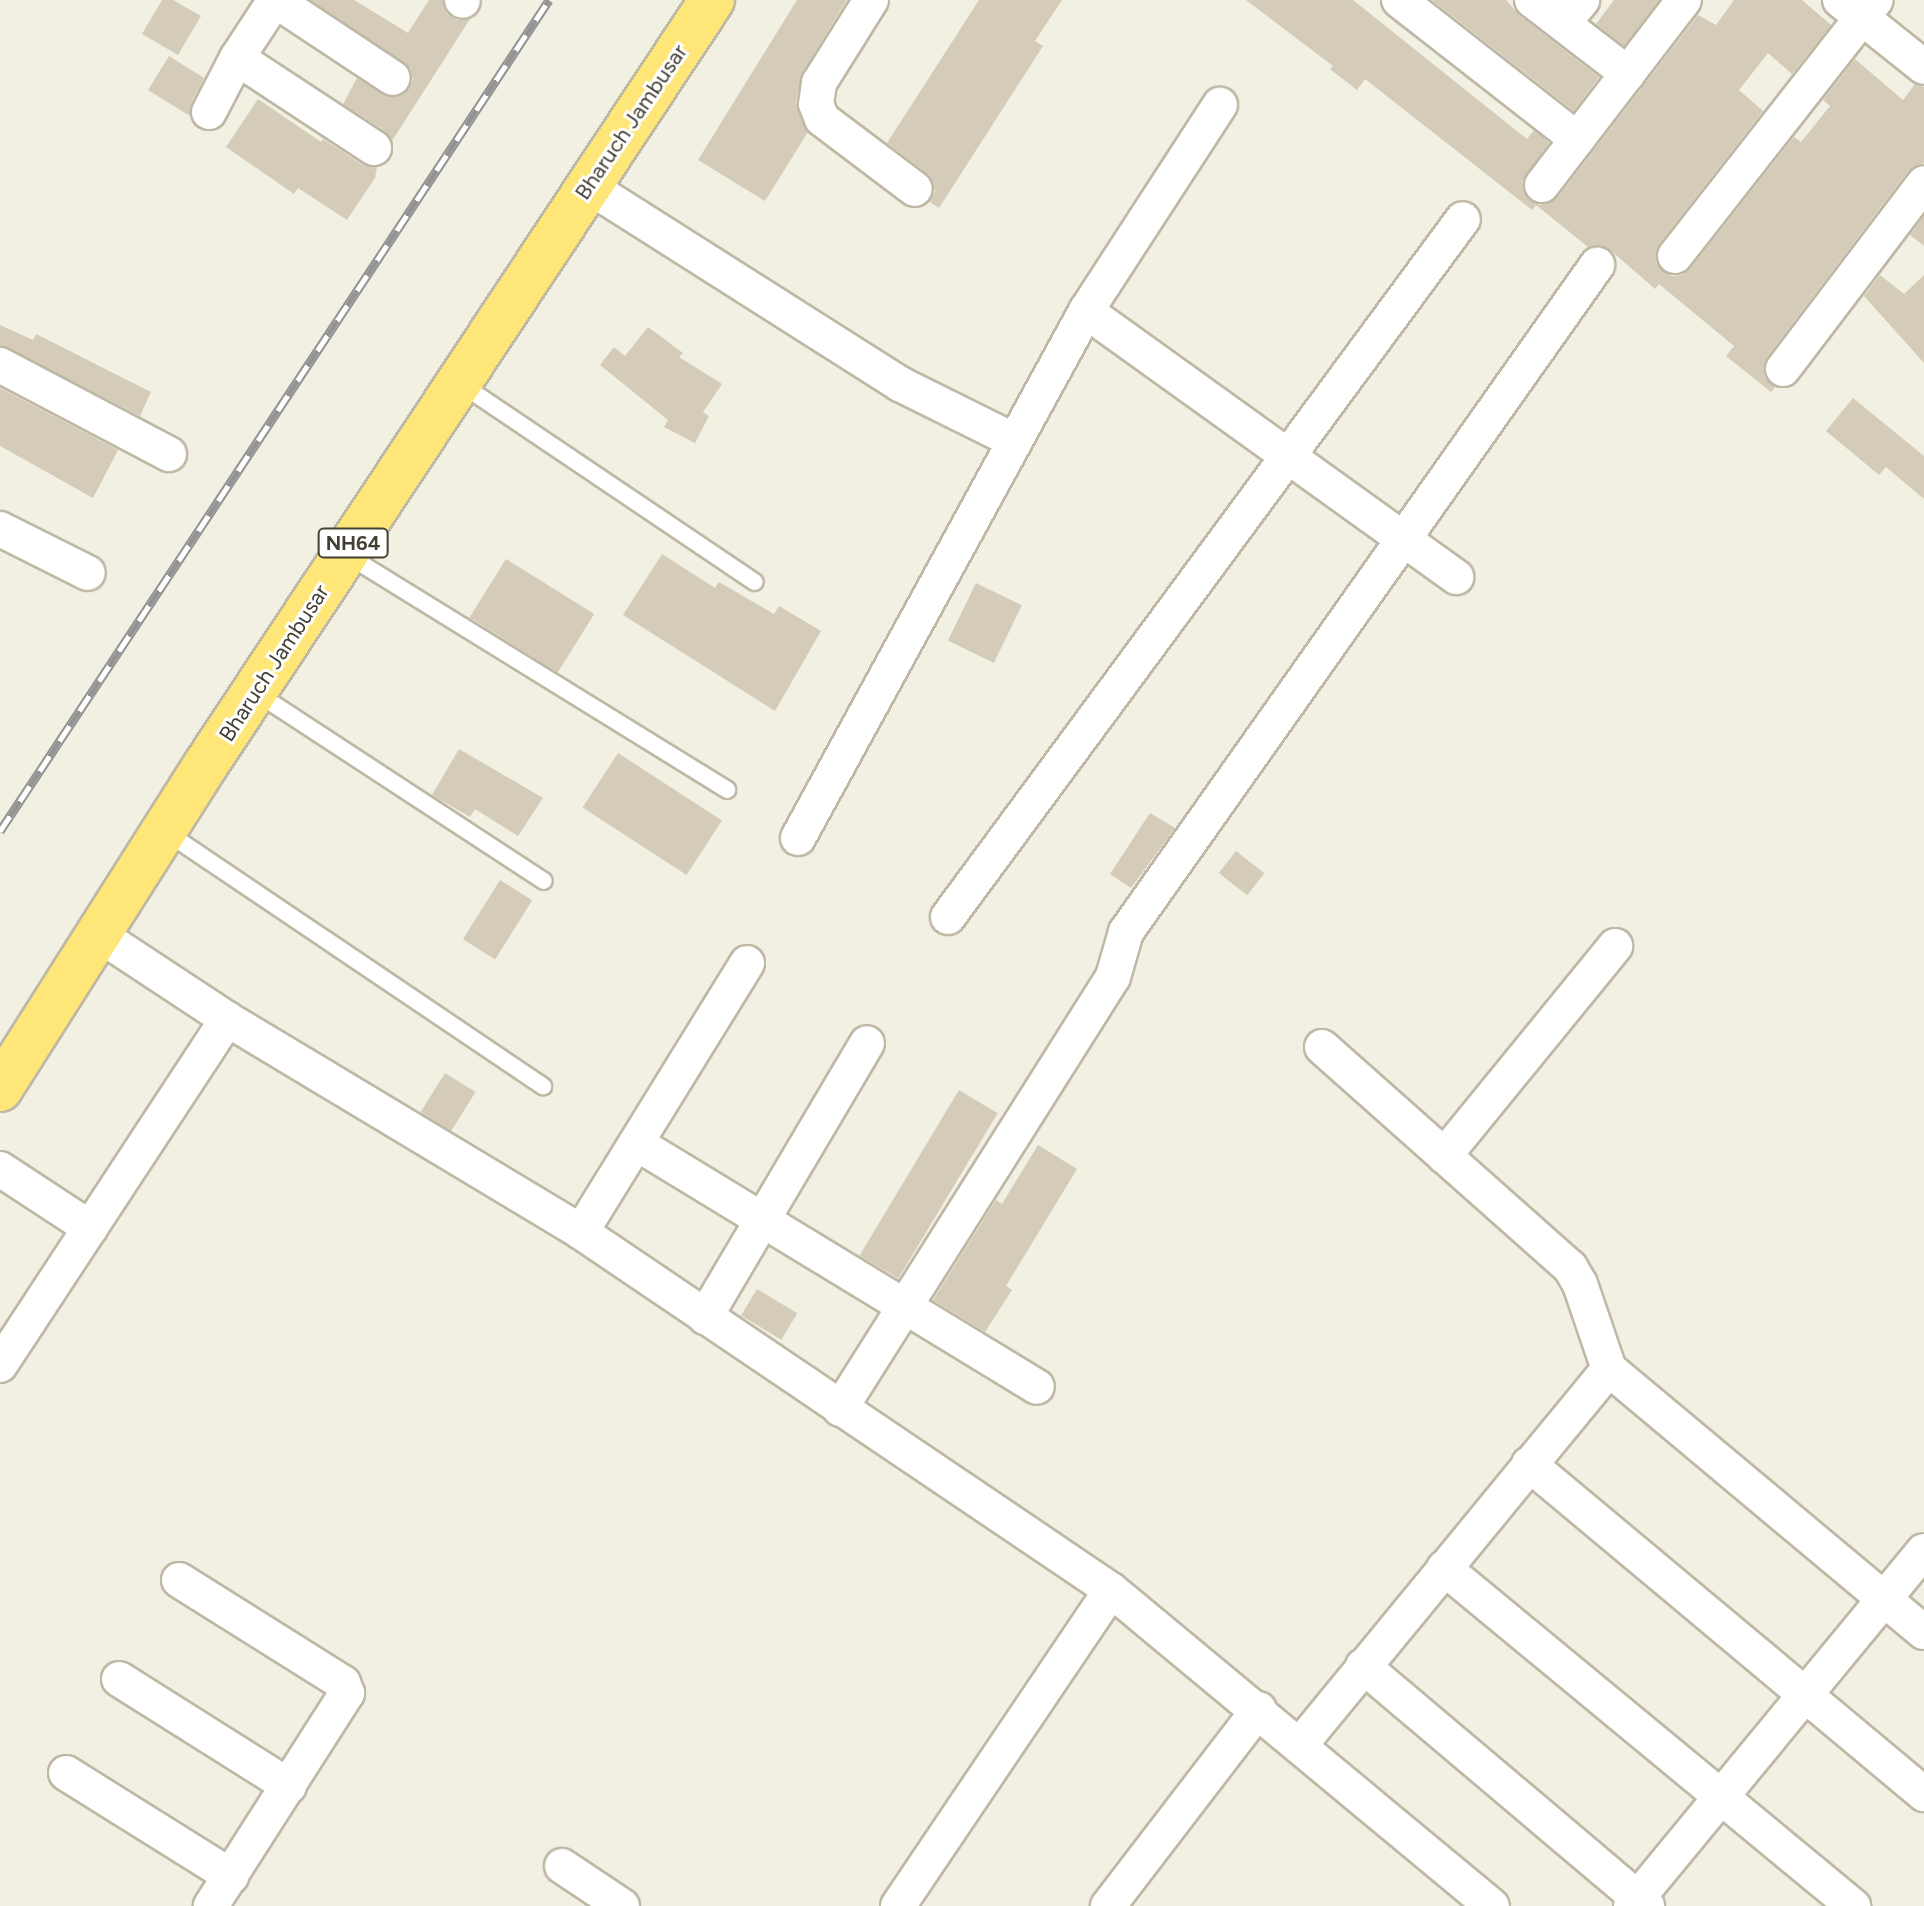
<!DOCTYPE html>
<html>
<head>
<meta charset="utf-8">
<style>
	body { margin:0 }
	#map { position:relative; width:1924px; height:1906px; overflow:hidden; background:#f2efe3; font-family:Figtree,sans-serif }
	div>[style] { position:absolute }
	.building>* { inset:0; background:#d4ccb8; transform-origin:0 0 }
	.roads { filter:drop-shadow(2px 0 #beb8a5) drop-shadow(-2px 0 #beb8a5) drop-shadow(0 2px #beb8a5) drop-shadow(0 -2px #beb8a5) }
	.service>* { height:16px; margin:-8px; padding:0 8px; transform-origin:8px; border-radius:8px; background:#fff }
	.minor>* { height:34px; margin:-17px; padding:0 17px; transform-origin:17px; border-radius:17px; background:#fff }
	.trunk>* { height:44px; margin:-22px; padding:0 22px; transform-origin:22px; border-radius:22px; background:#ffe678 }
	.rail>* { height:9px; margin-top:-4.5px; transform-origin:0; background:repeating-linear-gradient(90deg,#fff 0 18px,#939393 0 36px); box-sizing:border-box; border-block:2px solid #939393 }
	span { translate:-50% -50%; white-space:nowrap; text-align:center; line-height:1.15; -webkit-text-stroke:6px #fff; paint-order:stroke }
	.shield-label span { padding:2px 6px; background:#fff; border:2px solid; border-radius:6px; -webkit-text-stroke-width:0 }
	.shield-label { font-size:20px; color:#443f33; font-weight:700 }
	.street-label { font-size:22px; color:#443f33 }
</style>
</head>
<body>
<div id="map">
	<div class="building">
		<i style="clip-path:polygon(162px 0,173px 0,201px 16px,178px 55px,142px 34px)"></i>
		<i style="clip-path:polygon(311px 0,354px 0,408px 33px,429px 0,443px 0,447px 14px,457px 20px,470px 19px,392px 141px,385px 131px,343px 104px,357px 78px,383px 95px,403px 95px,413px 80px,410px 68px)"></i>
		<i style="clip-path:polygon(797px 0,847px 0,802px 73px,796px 102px,808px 132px,765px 201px,698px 160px)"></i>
		<i style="clip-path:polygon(979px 0,1062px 0,1035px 41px,1043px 46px,939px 208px,930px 202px,935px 191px,928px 174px,887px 143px)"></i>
		<i style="clip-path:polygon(1246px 0,1353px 0,1527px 139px,1534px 130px,1549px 143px,1522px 182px,1529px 200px,1540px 205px,1558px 197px,1698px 15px,1716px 25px,1734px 0,1802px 0,1831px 25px,1792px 74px,1768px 53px,1739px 90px,1763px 111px,1659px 244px,1656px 263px,1671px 276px,1682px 275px,1691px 268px,1794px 137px,1801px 142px,1830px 106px,1823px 100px,1855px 59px,1903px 100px,1915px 84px,1924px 87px,1924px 163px,1908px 171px,1767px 357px,1764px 376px,1775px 387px,1771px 392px,1726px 356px,1734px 346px,1659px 284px,1655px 289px,1608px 248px,1588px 247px,1536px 205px,1532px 210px,1365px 79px,1357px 90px,1330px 69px,1333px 66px)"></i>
		<i style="clip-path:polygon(1432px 0,1506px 0,1520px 16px,1599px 77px,1574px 111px)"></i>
		<i style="clip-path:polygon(1614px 0,1659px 0,1624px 46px,1596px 24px)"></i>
		<i style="clip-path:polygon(169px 56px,204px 78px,191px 103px,190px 116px,148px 90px)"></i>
		<i style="clip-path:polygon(258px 99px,321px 142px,323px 139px,363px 165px,377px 167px,375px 178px,347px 220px,298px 188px,294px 194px,226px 147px)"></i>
		<i style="clip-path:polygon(1924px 216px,1924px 246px,1910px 235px)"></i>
		<i style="clip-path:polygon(1880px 275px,1904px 294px,1924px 275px,1924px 363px,1864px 296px)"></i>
		<i style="clip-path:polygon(0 325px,33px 340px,36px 334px,151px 392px,140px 416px,0 345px)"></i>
		<i style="clip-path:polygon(648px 327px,683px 353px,679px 357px,722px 384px,703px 412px,709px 416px,695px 443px,664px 427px,668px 420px,600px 365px,614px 347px,625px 356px)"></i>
		<i style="clip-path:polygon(0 388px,118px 450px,93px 498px,0 446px)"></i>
		<i style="clip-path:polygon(1853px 398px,1924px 456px,1924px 499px,1886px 467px,1879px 475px,1826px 431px)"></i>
		<i style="clip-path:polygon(662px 554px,715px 588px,719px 582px,774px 614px,779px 606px,821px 631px,775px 711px,623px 615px)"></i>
		<i style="left:506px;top:559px;width:104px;height:69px;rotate:32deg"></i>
		<i style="left:976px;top:583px;width:51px;height:64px;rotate:26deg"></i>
		<i style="clip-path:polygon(459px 749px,543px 798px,518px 836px,475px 809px,470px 817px,432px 795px)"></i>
		<i style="left:618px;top:753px;width:124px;height:65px;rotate:33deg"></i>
		<i style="clip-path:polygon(1150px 813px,1175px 828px,1131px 888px,1110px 874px)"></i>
		<i style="left:1236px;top:851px;width:36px;height:28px;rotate:38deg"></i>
		<i style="left:500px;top:880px;width:38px;height:70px;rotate:32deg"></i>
		<i style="left:445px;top:1073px;width:36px;height:46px;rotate:32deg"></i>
		<i style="left:959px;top:1090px;width:45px;height:193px;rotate:31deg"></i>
		<i style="clip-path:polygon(1038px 1145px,1077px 1169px,1006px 1286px,1012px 1290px,985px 1332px,933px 1300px,996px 1200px,1002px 1204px)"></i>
		<i style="left:757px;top:1289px;width:47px;height:31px;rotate:31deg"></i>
	</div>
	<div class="roads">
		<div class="service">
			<i style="left:461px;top:384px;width:354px;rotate:34deg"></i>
			<i style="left:347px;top:555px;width:447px;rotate:31.7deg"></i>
			<i style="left:255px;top:692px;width:345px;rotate:33.2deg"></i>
			<i style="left:166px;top:832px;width:455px;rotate:34deg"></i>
		</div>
		<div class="minor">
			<i style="left:462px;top:0;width:1px;rotate:45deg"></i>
			<i style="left:871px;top:0;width:98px;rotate:122.1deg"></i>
			<i style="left:819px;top:83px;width:21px;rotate:98deg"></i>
			<i style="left:816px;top:104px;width:16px;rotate:68deg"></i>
			<i style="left:822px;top:119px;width:116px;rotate:37deg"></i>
			<i style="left:1399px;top:0;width:226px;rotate:38deg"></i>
			<i style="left:1532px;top:0;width:121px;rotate:37.6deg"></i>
			<i style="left:1840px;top:0;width:107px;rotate:38.6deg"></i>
			<i style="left:1563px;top:23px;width:30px;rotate:-50deg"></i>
			<i style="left:237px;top:58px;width:164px;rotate:33.3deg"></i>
			<i style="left:209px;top:112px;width:61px;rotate:-62.6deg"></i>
			<i style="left:237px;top:58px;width:69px;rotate:-56.8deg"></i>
			<i style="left:275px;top:0;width:141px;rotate:33.5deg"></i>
			<i style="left:1542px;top:185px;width:233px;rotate:-52.5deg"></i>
			<i style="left:588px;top:186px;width:370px;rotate:32.4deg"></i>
			<i style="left:900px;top:384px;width:128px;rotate:26.4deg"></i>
			<i style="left:1675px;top:256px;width:325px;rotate:-51.9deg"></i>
			<i style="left:1086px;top:311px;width:456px;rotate:35.7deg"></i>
			<i style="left:0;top:365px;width:191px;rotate:27.8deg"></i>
			<i style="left:1783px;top:369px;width:233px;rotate:-52.8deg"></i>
			<i style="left:0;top:529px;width:98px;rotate:26.6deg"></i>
			<i style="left:798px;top:838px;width:601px;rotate:-61.34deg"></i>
			<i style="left:1086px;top:311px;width:246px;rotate:-57deg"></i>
			<i style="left:948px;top:917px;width:867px;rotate:-53.58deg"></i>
			<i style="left:98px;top:934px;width:154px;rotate:33.4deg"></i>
			<i style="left:227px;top:1019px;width:413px;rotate:31deg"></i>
			<i style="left:581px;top:1232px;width:640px;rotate:34.04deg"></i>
			<i style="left:1111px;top:1590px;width:495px;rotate:39.7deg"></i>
			<i style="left:1322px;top:1047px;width:332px;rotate:41.6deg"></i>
			<i style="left:1570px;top:1267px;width:20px;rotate:60deg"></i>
			<i style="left:1580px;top:1284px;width:90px;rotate:71.2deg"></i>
			<i style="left:1609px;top:1369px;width:410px;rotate:39.9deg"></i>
			<i style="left:636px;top:1143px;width:469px;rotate:31.3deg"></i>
			<i style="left:1444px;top:1156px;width:271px;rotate:-50.8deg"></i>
			<i style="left:0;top:1169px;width:108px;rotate:33.2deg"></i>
			<i style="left:581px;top:1232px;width:316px;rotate:-58.3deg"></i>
			<i style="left:705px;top:1317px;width:318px;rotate:-59.4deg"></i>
			<i style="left:0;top:1365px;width:414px;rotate:-56.7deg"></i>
			<i style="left:840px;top:1409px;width:511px;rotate:-57.71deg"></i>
			<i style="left:1113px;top:977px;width:47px;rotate:-73.9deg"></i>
			<i style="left:1126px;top:932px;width:817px;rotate:-54.77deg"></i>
			<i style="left:1529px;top:1464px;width:515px;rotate:39.88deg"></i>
			<i style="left:1444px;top:1568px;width:531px;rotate:39.57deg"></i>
			<i style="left:179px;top:1580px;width:194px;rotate:32.1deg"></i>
			<i style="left:343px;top:1683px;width:11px;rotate:68deg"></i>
			<i style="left:347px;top:1693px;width:253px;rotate:122.6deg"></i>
			<i style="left:1363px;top:1666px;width:372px;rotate:40.2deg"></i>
			<i style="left:119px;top:1679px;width:201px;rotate:32.2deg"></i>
			<i style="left:1300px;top:1745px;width:487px;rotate:-50.6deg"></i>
			<i style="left:66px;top:1773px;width:195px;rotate:32deg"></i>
			<i style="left:562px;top:1866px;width:72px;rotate:33.7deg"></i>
			<i style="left:898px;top:1906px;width:381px;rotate:-56deg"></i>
			<i style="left:1108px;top:1906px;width:248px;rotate:-52.5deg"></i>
			<i style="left:1631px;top:1906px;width:460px;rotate:-50.5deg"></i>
		</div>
		<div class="trunk">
			<i style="left:0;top:1089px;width:386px;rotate:-57.6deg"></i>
			<i style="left:207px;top:763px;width:915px;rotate:-56.5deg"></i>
		</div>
	</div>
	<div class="rail">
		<i style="left:0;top:831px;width:996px;rotate:-56.55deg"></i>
	</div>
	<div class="shield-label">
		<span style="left:353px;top:543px">NH64</span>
	</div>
	<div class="street-label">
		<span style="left:631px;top:122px;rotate:-56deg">Bharuch Jambusar</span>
		<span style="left:274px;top:663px;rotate:-57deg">Bharuch Jambusar</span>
	</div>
</div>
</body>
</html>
